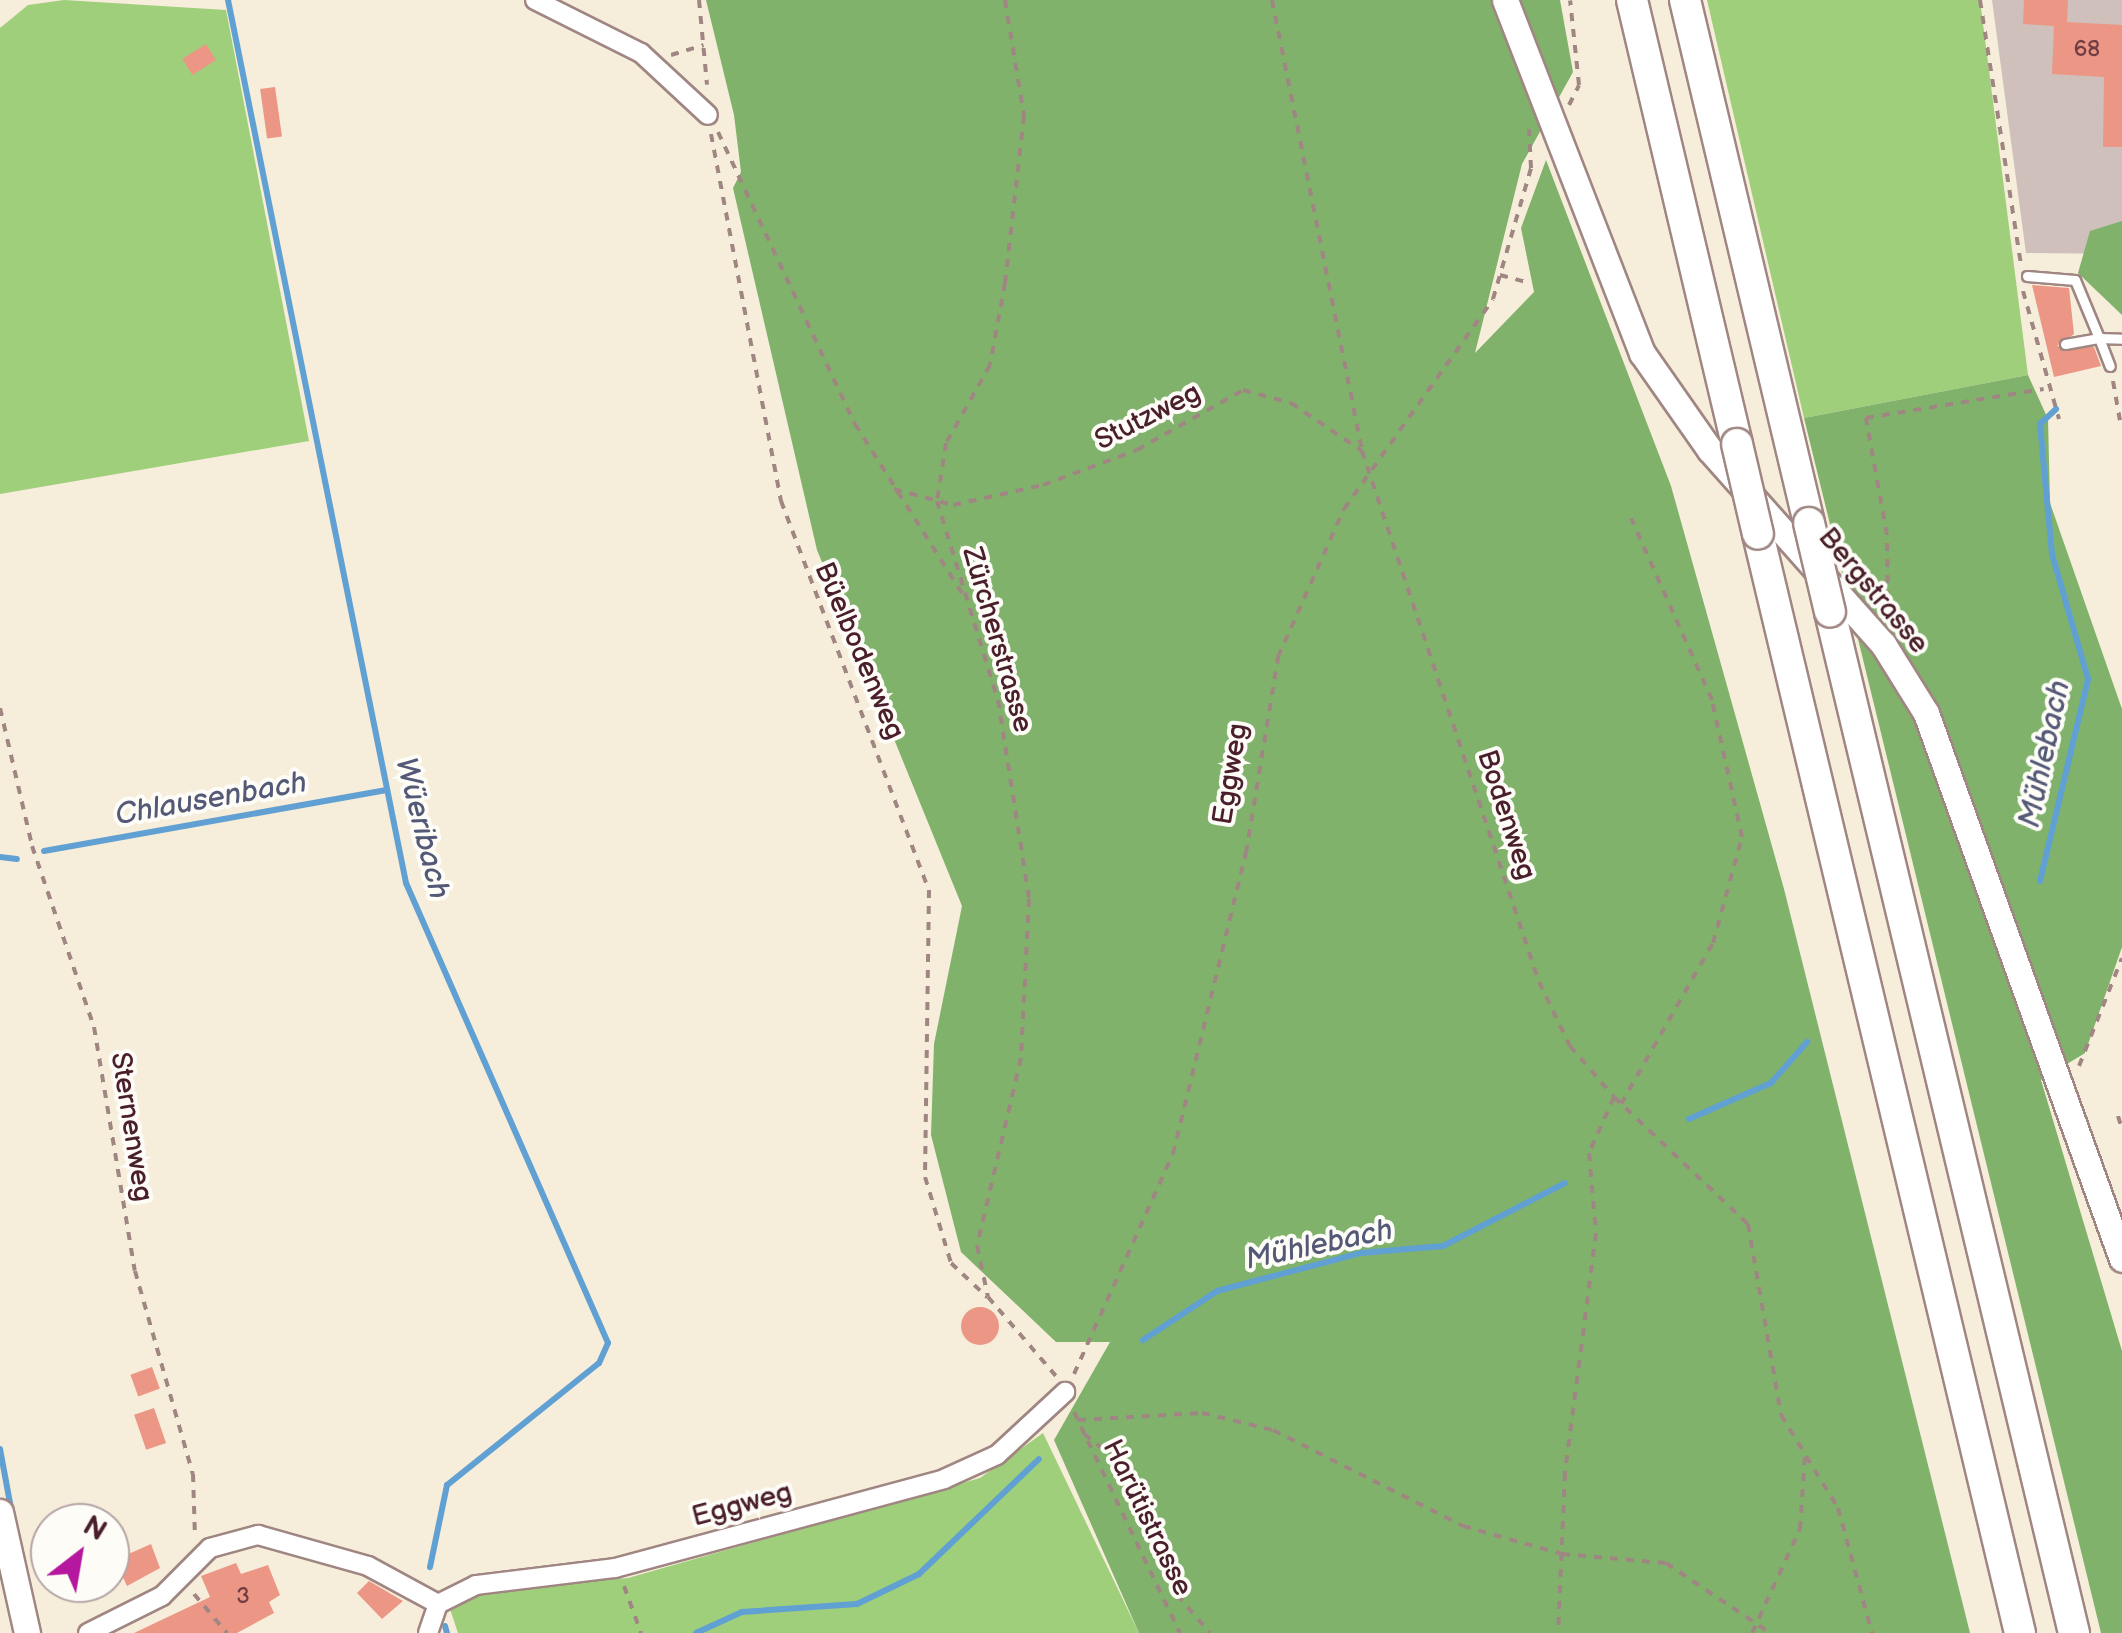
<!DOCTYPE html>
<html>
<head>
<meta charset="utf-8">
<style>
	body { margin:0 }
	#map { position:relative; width:2122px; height:1633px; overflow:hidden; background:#f6edda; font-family:"Balsamiq Sans",sans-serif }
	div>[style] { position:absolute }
	.industrial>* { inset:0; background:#cfc0bb }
	.green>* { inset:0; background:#a0cf7c }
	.forest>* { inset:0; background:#80b26c }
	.stream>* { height:6px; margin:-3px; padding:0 3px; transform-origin:3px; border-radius:3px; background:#60a0d3 }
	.building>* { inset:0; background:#ec9685; transform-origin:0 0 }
	.round { border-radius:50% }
	.path>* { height:4px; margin-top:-2px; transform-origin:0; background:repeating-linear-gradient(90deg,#a08682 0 8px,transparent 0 16px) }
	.roads { filter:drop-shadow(2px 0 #a08682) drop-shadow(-2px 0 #a08682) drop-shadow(0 2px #a08682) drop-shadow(0 -2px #a08682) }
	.lane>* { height:9px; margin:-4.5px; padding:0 4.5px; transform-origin:4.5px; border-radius:4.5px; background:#fff }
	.street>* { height:18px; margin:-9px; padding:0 9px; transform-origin:9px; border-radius:9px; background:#fff }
	.secondary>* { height:25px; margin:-12.5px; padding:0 12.5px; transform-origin:12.5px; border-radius:12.5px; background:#fff }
	.highway>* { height:30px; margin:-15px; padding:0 15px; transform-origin:15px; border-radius:15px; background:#fff }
	.bridges { filter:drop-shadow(2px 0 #a08682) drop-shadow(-2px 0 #a08682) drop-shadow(0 2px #a08682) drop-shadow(0 -2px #a08682) }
	.highway-bridge>* { height:30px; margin:-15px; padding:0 15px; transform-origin:15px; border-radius:15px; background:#fff }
	span { translate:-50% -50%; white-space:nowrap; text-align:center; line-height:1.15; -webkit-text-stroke:8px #fdfcf7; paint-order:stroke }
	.number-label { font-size:22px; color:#723d42 }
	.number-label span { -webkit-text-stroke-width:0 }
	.street-label { font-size:28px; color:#4a1f2b }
	.water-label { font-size:30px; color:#545977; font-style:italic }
	.north { position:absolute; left:30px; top:1503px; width:100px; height:100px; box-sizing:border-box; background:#fdfcf7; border:2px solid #b5a4a5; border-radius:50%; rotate:31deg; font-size:28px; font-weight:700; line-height:40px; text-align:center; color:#4a1f2b }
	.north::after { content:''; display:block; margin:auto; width:35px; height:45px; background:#b5179e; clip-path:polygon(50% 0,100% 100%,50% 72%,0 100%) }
</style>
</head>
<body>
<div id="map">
	<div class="industrial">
		<i style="clip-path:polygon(1992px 0,2122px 0,2122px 254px,2026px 253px)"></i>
	</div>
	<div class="green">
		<i style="clip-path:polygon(64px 0,226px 10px,309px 441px,0 494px,0 28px,28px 5px)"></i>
		<i style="clip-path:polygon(1707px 0,1980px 0,2028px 375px,1804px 418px)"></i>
		<i style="clip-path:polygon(1043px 1433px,1139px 1633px,458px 1633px,450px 1609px,496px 1588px,628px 1578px,980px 1478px)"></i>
	</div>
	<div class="forest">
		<i style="clip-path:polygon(706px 0,1560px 0,1573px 72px,1522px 164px,1475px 353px,1534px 292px,1521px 228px,1546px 160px,1671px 486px,1784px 889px,1970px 1633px,1139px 1633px,1054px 1440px,1110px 1342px,1056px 1342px,961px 1252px,931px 1135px,934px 1044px,962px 906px,817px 550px,733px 188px,741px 172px,734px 115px)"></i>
		<i style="clip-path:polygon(2122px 221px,2122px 315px,2078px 273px,2090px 231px)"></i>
		<i style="clip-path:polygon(2028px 375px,2048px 419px,2050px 503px,2122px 709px,2122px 947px,2085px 1053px,2041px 1080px,2122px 1351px,2122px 1633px,2101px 1633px,1804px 418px)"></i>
	</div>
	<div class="stream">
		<i style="left:228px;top:0;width:901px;rotate:78.6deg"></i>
		<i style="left:406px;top:883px;width:502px;rotate:66.29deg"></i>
		<i style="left:608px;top:1343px;width:22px;rotate:114deg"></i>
		<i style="left:599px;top:1363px;width:195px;rotate:141.2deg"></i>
		<i style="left:447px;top:1485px;width:84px;rotate:101.7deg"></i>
		<i style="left:44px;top:851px;width:348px;rotate:-10.1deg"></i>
		<i style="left:0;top:857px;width:17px;rotate:7deg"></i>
		<i style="left:2040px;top:881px;width:208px;rotate:-76.6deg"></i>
		<i style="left:2088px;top:679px;width:130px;rotate:-106.1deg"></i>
		<i style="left:2052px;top:554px;width:131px;rotate:-95.3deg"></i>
		<i style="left:2040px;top:424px;width:22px;rotate:-43deg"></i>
		<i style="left:1689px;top:1119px;width:90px;rotate:-23.7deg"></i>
		<i style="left:1771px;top:1083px;width:55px;rotate:-48.7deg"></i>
		<i style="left:1143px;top:1340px;width:89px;rotate:-33.5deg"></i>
		<i style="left:1217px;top:1291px;width:149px;rotate:-14.8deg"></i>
		<i style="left:1361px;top:1253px;width:82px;rotate:-4.9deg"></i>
		<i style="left:1443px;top:1246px;width:137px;rotate:-27.3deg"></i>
		<i style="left:0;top:1449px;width:66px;rotate:79.5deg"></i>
		<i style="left:445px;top:1626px;width:7px;rotate:74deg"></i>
		<i style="left:696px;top:1633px;width:51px;rotate:-24.5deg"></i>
		<i style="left:742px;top:1612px;width:115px;rotate:-4deg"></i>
		<i style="left:857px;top:1604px;width:69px;rotate:-25.8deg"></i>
		<i style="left:919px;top:1574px;width:166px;rotate:-43.8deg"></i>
	</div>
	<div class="building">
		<i style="clip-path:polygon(2024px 0,2068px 0,2067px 22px,2122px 25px,2122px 147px,2103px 147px,2104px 77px,2052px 74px,2054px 26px,2023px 24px)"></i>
		<i style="left:206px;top:44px;width:19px;height:28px;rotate:58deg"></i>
		<i style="left:275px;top:87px;width:50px;height:15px;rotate:82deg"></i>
		<i style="clip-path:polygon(2032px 285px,2069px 288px,2074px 334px,2057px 346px,2094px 347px,2101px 366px,2054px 377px)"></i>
		<i class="round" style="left:961px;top:1307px;width:38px;height:38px"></i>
		<i style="left:152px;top:1367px;width:23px;height:23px;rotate:70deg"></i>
		<i style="left:154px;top:1408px;width:37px;height:21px;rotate:71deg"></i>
		<i style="clip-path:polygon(151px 1544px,160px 1568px,127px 1586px,115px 1560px)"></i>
		<i style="clip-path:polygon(236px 1563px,241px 1574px,268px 1565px,280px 1595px,269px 1602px,274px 1613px,237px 1633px,134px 1633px,210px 1597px,201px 1576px)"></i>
		<i style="clip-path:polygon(369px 1581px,403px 1601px,382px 1619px,357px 1593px)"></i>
	</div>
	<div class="path">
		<i style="left:699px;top:0;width:85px;rotate:84.6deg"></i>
		<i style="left:1005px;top:0;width:118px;rotate:80.7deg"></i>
		<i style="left:1024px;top:116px;width:168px;rotate:96.5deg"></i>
		<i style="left:1005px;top:283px;width:83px;rotate:100.4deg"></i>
		<i style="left:990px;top:365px;width:90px;rotate:119.4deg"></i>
		<i style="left:946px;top:443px;width:59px;rotate:98.8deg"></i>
		<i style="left:937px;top:501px;width:208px;rotate:73deg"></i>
		<i style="left:998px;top:700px;width:201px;rotate:81.1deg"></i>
		<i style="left:1029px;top:899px;width:159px;rotate:92.9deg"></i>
		<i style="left:1021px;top:1058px;width:193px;rotate:103.2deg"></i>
		<i style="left:977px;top:1246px;width:52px;rotate:77.8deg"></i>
		<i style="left:988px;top:1297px;width:104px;rotate:49.3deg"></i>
		<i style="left:1272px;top:0;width:460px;rotate:78.7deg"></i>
		<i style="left:1362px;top:451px;width:560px;rotate:71.57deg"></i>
		<i style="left:1539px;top:982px;width:71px;rotate:64.2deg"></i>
		<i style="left:1570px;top:1046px;width:67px;rotate:49.2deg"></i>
		<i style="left:1614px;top:1097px;width:61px;rotate:114.1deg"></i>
		<i style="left:1589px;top:1153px;width:80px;rotate:85deg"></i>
		<i style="left:1596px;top:1233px;width:242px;rotate:97.4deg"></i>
		<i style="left:1565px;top:1473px;width:160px;rotate:92.5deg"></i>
		<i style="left:1980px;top:0;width:267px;rotate:81.2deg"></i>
		<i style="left:671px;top:55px;width:34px;rotate:-17deg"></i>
		<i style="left:1569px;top:105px;width:22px;rotate:-63deg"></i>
		<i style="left:1579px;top:85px;width:85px;rotate:-96deg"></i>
		<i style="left:718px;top:132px;width:323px;rotate:64.9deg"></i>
		<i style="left:855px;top:424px;width:202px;rotate:57.7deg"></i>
		<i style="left:711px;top:134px;width:374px;rotate:79.2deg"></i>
		<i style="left:781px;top:501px;width:416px;rotate:69.2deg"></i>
		<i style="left:929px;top:890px;width:287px;rotate:90.8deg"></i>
		<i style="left:925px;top:1177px;width:90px;rotate:73.2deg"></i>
		<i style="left:951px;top:1263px;width:50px;rotate:43.4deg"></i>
		<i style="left:1500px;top:275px;width:28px;rotate:15deg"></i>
		<i style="left:2023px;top:291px;width:133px;rotate:74.3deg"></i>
		<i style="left:2113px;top:381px;width:40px;rotate:80deg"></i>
		<i style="left:894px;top:489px;width:61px;rotate:15.2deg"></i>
		<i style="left:953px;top:505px;width:92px;rotate:-12.5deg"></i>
		<i style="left:1043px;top:485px;width:100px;rotate:-20.4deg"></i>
		<i style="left:1137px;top:450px;width:122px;rotate:-29.5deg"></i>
		<i style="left:1243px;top:390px;width:50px;rotate:15.2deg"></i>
		<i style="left:1291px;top:403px;width:86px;rotate:34.1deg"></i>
		<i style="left:1888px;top:615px;width:80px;rotate:-90.7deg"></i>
		<i style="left:1887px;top:535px;width:119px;rotate:-100.2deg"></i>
		<i style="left:1866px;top:418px;width:180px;rotate:-9.3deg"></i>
		<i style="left:0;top:708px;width:142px;rotate:76.9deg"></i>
		<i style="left:32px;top:846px;width:191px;rotate:71.1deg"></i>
		<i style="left:94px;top:1027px;width:247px;rotate:80.5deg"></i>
		<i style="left:135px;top:1271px;width:211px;rotate:74.1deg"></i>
		<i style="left:193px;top:1474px;width:63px;rotate:88.2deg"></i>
		<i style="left:2079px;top:1066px;width:116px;rotate:-68.3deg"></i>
		<i style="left:1614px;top:1097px;width:185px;rotate:43.5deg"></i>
		<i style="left:1748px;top:1224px;width:194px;rotate:80.2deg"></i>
		<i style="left:1781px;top:1415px;width:109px;rotate:58.5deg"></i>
		<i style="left:1838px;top:1508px;width:130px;rotate:74.8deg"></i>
		<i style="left:1621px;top:1104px;width:185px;rotate:-60.3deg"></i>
		<i style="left:1713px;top:943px;width:110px;rotate:-74.7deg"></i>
		<i style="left:1742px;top:837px;width:140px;rotate:-102.4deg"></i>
		<i style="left:1712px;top:700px;width:199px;rotate:-114deg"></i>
		<i style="left:2118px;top:1116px;width:14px;rotate:73deg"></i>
		<i style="left:1074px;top:1374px;width:241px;rotate:-65.8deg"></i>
		<i style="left:1173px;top:1154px;width:310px;rotate:-76.4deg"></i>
		<i style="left:1246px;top:853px;width:199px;rotate:-80.7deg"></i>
		<i style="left:1278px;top:657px;width:162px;rotate:-66deg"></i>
		<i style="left:1344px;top:509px;width:257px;rotate:-54.6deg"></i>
		<i style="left:1493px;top:299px;width:136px;rotate:-73.8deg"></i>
		<i style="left:1531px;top:168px;width:39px;rotate:-93deg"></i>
		<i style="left:1074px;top:1412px;width:245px;rotate:64.4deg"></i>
		<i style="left:1078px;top:1420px;width:124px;rotate:-3.2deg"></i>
		<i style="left:1202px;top:1413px;width:73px;rotate:13.5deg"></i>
		<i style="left:1273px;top:1430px;width:213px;rotate:26.8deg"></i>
		<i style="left:1463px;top:1526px;width:103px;rotate:15.8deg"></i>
		<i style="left:1562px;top:1554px;width:104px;rotate:4.9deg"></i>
		<i style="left:1666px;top:1563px;width:125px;rotate:33.9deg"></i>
		<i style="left:1084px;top:1434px;width:39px;rotate:38deg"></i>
		<i style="left:1115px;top:1458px;width:72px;rotate:63.8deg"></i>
		<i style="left:1147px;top:1523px;width:28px;rotate:39deg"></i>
		<i style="left:1169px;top:1541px;width:55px;rotate:81.6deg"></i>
		<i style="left:1177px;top:1595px;width:50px;rotate:49deg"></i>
		<i style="left:624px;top:1586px;width:50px;rotate:70.1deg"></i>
		<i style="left:194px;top:1594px;width:51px;rotate:49.8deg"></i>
		<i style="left:1752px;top:1633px;width:115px;rotate:-65.2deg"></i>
		<i style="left:1800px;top:1529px;width:74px;rotate:-86.1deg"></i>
	</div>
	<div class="roads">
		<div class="lane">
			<i style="left:2027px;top:276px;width:48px;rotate:4.8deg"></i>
			<i style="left:2075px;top:280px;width:63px;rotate:67.5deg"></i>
			<i style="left:2099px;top:338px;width:23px;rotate:2deg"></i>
			<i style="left:2065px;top:344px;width:35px;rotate:-10deg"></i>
			<i style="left:2099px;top:338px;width:30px;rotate:69deg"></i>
		</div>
		<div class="street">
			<i style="left:535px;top:0;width:119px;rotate:26.6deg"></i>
			<i style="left:641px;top:53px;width:91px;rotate:42.8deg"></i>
			<i style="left:88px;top:1633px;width:83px;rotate:-26.6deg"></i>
			<i style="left:162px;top:1596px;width:68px;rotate:-45deg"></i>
			<i style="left:210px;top:1548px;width:50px;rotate:-15.2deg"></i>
			<i style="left:258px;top:1535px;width:114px;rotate:15.7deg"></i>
			<i style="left:368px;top:1566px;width:80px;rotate:28.5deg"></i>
			<i style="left:428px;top:1633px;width:31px;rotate:-71deg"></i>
			<i style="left:438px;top:1604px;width:42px;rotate:-26.6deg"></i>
			<i style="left:476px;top:1585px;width:140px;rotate:-7deg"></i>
			<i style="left:615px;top:1568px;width:341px;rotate:-15.1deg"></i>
			<i style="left:944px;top:1479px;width:58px;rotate:-24.4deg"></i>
			<i style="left:997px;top:1455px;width:93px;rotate:-42.8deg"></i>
		</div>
		<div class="secondary">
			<i style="left:1505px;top:0;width:379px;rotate:68.8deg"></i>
			<i style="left:1642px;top:353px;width:118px;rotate:55deg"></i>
			<i style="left:1710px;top:450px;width:260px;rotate:48.3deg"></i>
			<i style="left:1883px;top:644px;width:81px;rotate:58.1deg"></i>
			<i style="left:1926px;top:713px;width:580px;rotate:70.25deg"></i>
			<i style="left:0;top:1512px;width:124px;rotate:77.4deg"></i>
		</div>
		<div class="highway">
			<i style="left:1632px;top:0;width:456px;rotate:76.7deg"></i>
			<i style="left:1685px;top:0;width:537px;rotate:76.66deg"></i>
			<i style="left:1758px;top:534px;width:1130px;rotate:76.59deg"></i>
			<i style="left:1830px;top:612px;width:1050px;rotate:76.56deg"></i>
		</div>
	</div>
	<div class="bridges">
		<div class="highway-bridge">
			<i style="left:1737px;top:444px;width:92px;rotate:76.9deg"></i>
			<i style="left:1809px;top:523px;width:91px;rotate:76.7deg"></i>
		</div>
	</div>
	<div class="number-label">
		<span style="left:2087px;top:50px">68</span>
		<span style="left:243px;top:1597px">3</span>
	</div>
	<div class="street-label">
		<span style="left:1148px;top:417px;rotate:-27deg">Stutzweg</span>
		<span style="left:1873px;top:591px;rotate:50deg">Bergstrasse</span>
		<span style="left:997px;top:640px;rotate:74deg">Zürcherstrasse</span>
		<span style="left:859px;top:651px;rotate:67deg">Büelbodenweg</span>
		<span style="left:1231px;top:774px;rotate:-81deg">Eggweg</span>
		<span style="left:1506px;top:815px;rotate:72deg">Bodenweg</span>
		<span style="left:131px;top:1127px;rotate:81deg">Sternenweg</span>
		<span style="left:742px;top:1505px;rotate:-15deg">Eggweg</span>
		<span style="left:1147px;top:1518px;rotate:64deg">Harütistrasse</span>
	</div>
	<div class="water-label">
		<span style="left:2045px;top:754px;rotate:-78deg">Mühlebach</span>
		<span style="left:211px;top:799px;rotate:-10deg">Chlausenbach</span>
		<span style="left:422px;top:828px;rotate:76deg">Wüeribach</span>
		<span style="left:1319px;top:1245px;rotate:-12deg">Mühlebach</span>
	</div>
	<div class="north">N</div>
</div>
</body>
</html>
